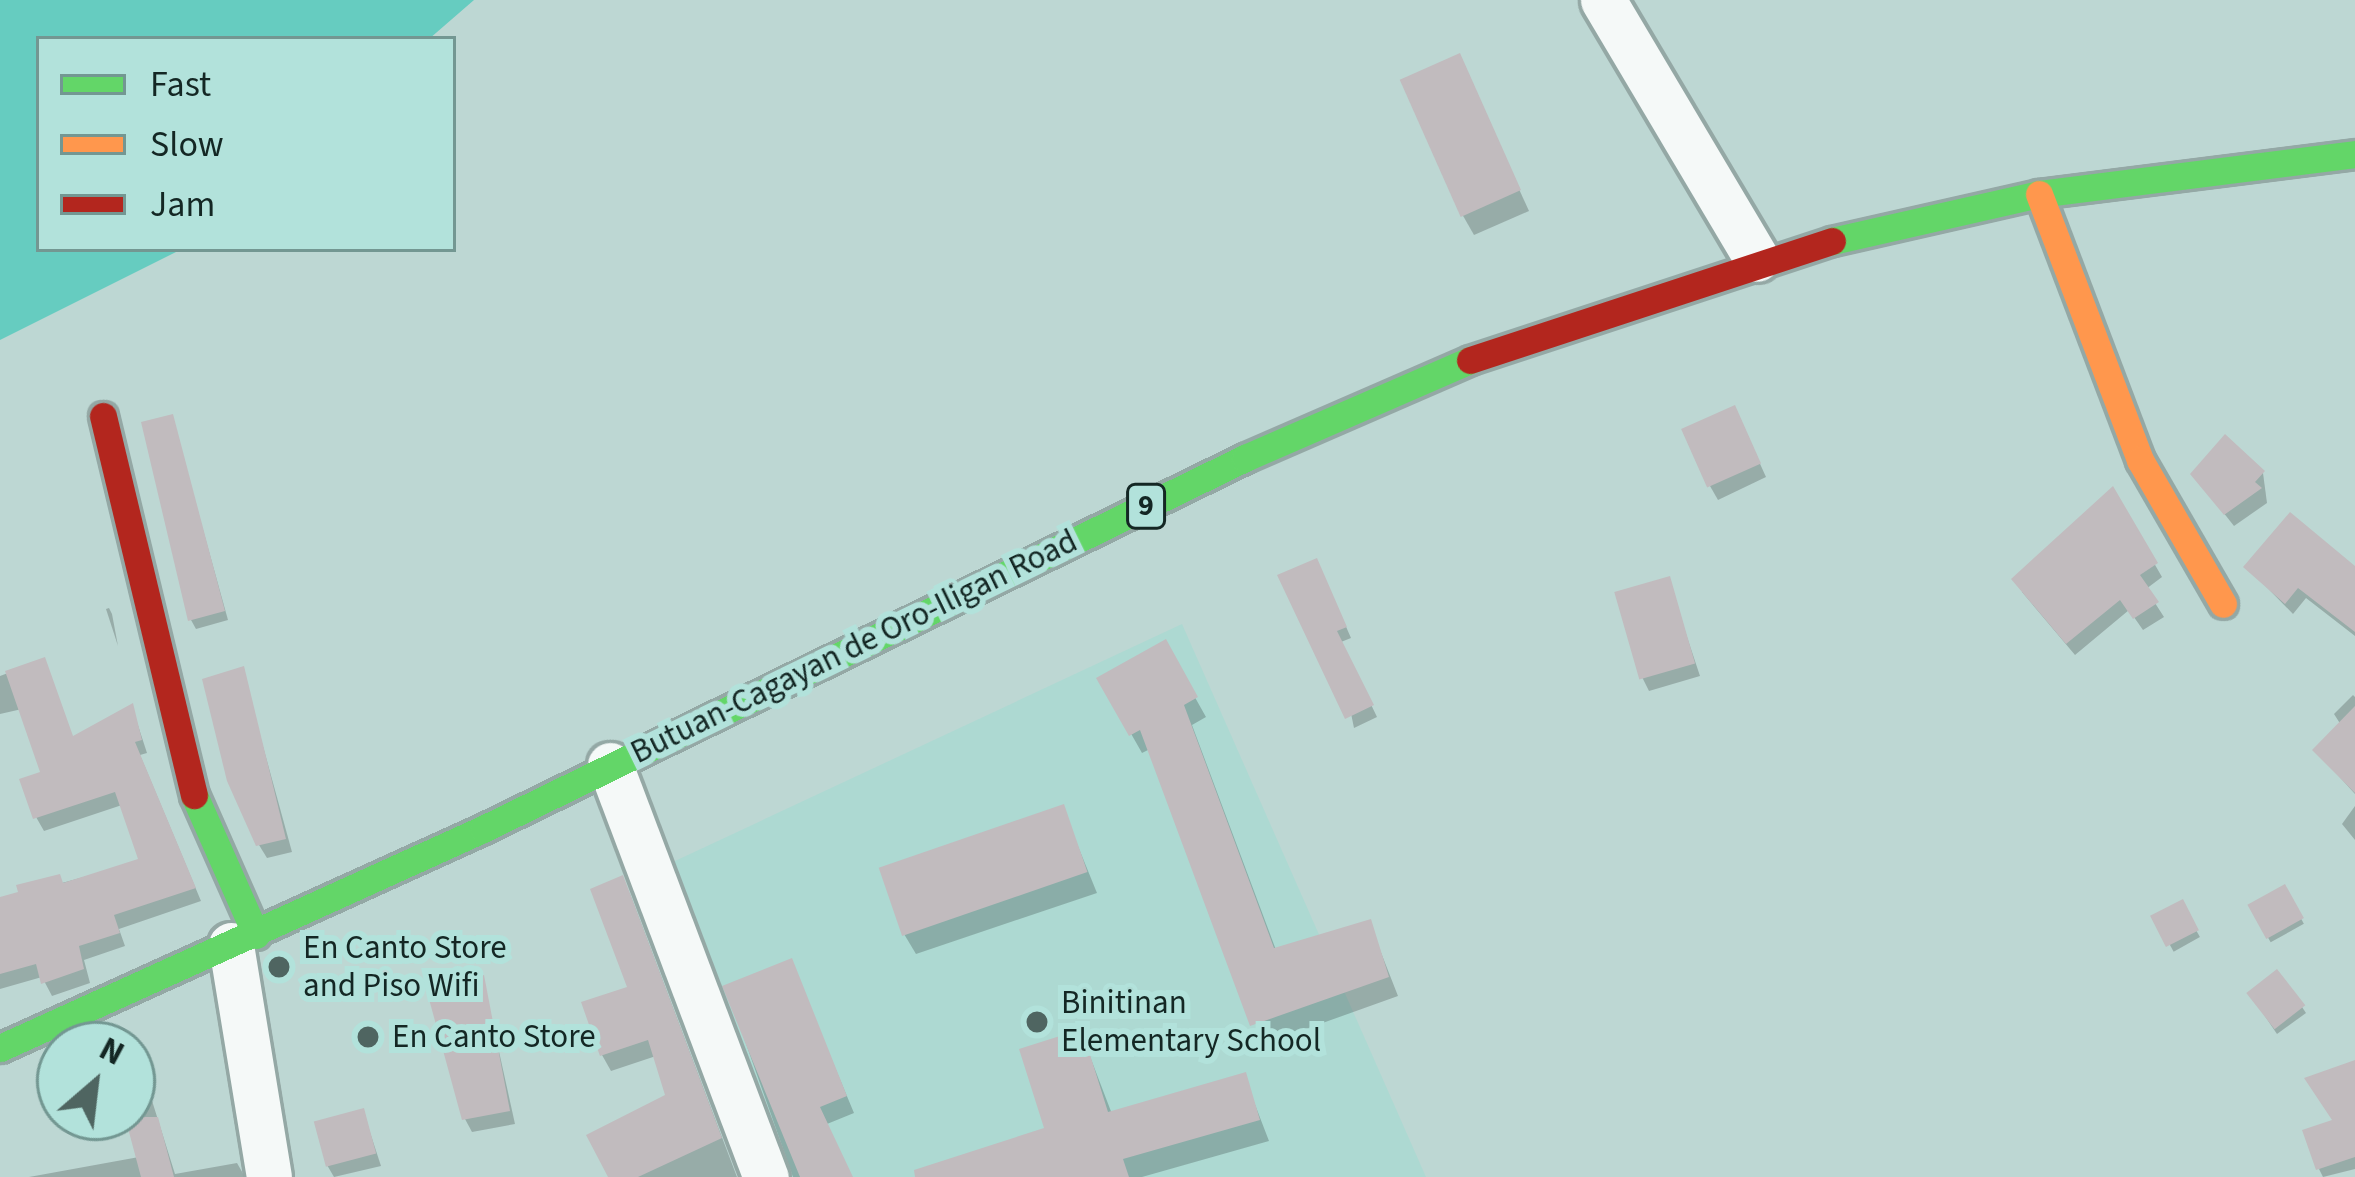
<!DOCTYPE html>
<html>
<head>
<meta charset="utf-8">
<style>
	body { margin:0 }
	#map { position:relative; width:2355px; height:1177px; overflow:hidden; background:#bdd7d3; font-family:"Source Sans 3",sans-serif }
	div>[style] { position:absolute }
	.built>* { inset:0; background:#add9d2 }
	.water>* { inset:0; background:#66ccc0 }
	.shadow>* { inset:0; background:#0003; transform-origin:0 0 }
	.building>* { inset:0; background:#c1bbbe; transform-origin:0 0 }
	.roads { filter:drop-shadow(3px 0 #94a8a5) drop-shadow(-3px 0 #94a8a5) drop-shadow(0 3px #94a8a5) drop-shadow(0 -3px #94a8a5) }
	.street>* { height:45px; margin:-22.5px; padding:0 22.5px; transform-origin:22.5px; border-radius:22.5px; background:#f5f9f8 }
	.fast>* { height:27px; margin:-13.5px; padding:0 13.5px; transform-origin:13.5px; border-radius:13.5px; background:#63d668 }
	.slow>* { height:27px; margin:-13.5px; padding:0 13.5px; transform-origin:13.5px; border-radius:13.5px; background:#ff974d }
	.jam>* { height:27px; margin:-13.5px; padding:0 13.5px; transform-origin:13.5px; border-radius:13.5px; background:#b3261e }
	.dots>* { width:33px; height:33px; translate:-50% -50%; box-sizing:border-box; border:6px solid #b2e2db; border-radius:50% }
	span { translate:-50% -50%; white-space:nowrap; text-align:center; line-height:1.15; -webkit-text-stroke:12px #b2e2db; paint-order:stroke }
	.shield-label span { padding:3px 9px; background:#b2e2db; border:3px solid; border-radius:9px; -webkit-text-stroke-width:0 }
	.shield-label { font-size:30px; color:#142724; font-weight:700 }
	.street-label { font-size:33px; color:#142724 }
	.poi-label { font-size:33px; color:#142724 }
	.left { translate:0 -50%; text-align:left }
	.legend { position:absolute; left:36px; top:36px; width:420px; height:216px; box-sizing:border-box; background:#b2e2db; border:3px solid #739792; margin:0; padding:15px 21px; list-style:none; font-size:36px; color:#142724 }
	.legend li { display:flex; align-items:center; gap:24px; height:60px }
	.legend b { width:60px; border:3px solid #739792 }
	.north { position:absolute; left:36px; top:1021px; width:120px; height:120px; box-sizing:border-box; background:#b2e2db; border:3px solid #739792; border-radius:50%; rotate:28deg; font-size:33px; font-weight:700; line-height:48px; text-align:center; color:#142724 }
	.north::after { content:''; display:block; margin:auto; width:42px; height:54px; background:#4f6561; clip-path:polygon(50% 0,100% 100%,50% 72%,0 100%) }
</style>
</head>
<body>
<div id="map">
	<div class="built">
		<i style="clip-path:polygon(1182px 624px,1426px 1177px,770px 1177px,660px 868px)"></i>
	</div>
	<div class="water">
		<i style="clip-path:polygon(0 0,474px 0,429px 39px,39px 39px,39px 249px,182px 249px,0 340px)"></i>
	</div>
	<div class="shadow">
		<i style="clip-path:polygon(1459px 57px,1529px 211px,1474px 235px,1462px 214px)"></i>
		<i style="clip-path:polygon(172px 418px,228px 620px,196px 629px,191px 620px)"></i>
		<i style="clip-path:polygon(1741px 422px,1766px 477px,1718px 500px,1710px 486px)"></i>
		<i style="clip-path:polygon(2263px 473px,2267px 503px,2234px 526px,2193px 474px)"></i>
		<i style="clip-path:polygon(2112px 490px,2162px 577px,2146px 589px,2164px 617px,2143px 630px,2129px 610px,2075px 655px,2022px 592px)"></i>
		<i style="clip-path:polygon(2247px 567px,2355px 597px,2355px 636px,2306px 598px,2293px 614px)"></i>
		<i style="clip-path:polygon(1322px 572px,1351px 638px,1341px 642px,1377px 717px,1354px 728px)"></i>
		<i style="clip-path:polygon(1668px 580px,1700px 676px,1649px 691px,1642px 677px)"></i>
		<i style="clip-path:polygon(109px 608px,112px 614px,118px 646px,106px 609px)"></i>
		<i style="clip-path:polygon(1165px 644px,1206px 717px,1192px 725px,1276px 950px,1369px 922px,1398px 996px,1264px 1044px,1150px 749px,1142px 753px,1100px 679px)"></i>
		<i style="clip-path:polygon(43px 660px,73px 739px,132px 707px,147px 753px,140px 755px,201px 901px,119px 929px,125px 946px,84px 960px,90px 983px,52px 996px,42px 977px,0 989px,0 900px,142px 861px,122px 805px,44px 831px,36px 817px,86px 767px,22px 709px,0 714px,0 676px)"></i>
		<i style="clip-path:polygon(242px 670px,292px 852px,267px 858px,259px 845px)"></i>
		<i style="clip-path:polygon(2353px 695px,2355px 697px,2355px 794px,2316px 751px,2341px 725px,2334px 714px)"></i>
		<i style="clip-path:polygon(2355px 806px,2355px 840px,2342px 824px)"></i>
		<i style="clip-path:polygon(1062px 807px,1097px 893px,916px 954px,904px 934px)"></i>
		<i style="clip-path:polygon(621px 878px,630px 894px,737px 1177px,611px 1177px,668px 1096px,656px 1056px,611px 1071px,602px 1055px,631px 989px)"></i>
		<i style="left:2284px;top:888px;width:41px;height:38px;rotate:61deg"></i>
		<i style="left:2181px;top:903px;width:39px;height:30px;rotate:61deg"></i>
		<i style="clip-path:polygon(791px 962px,854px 1113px,827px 1124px,852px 1177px,793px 1177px,726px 987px)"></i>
		<i style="clip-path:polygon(483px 979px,515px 1124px,472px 1132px,465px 1119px)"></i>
		<i style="clip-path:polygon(2250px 994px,2302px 1007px,2306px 1013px,2277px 1034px)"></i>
		<i style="clip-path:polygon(1081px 1033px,1112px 1114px,1244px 1076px,1269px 1141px,1142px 1177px,971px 1177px,1048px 1130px)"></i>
		<i style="clip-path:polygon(2355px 1063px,2355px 1169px,2323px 1177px,2319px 1169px)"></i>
		<i style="clip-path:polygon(148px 1088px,175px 1174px,237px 1163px,245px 1177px,29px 1177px,139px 1157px,128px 1117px,132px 1092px)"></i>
		<i style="clip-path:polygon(363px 1111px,381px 1166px,334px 1177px,327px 1165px)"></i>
	</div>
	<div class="building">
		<i style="left:1460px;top:53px;width:150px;height:66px;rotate:66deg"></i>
		<i style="left:1735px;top:405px;width:64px;height:59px;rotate:66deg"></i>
		<i style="clip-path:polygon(173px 414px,225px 611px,188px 621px,141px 422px)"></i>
		<i style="clip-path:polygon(2225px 434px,2265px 471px,2255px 482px,2262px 488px,2224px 515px,2190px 474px)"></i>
		<i style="clip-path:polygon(2113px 486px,2158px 563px,2140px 575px,2159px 602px,2133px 619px,2120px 600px,2066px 644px,2011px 579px)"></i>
		<i style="clip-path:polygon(2290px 512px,2355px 566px,2355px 632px,2298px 588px,2285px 604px,2243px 567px)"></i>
		<i style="clip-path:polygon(1317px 558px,1347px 627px,1337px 631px,1374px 705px,1345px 719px,1277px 575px)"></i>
		<i style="left:1670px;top:576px;width:91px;height:58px;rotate:74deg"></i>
		<i style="clip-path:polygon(1166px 639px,1198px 697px,1184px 705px,1274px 948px,1371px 919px,1389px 977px,1250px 1026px,1140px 730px,1129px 736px,1096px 678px)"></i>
		<i style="clip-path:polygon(45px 657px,73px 736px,133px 703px,142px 740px,135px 742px,196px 888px,114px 915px,120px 933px,79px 946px,84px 969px,41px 984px,36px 964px,0 974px,0 897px,18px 892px,16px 885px,60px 874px,63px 883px,138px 859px,115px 792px,33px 819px,19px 779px,40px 772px,5px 671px)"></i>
		<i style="clip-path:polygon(244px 666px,286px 839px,256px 846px,227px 781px,202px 679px)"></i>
		<i style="clip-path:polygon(2355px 706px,2355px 793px,2312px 750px)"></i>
		<i style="left:1064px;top:804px;width:72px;height:196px;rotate:71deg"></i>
		<i style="clip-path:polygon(623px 875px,722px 1138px,638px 1177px,608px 1177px,586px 1135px,665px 1095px,648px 1040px,600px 1056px,581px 1002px,627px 987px,590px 889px)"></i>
		<i style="left:2285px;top:884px;width:39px;height:43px;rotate:61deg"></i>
		<i style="left:2183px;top:899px;width:35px;height:37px;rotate:63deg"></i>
		<i style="clip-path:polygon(792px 958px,847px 1096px,820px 1107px,853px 1177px,800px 1177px,722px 986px)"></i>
		<i style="left:2277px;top:969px;width:46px;height:39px;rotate:52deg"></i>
		<i style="clip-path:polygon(484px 975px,510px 1111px,462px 1120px,426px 988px)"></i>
		<i style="clip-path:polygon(1082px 1029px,1108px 1112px,1246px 1072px,1260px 1120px,1123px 1159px,1129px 1177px,915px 1177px,914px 1170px,1044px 1128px,1019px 1049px)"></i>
		<i style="clip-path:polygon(2355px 1060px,2355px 1157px,2316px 1170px,2302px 1130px,2332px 1120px,2304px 1078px)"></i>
		<i style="left:364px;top:1108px;width:47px;height:52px;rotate:75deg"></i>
		<i style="clip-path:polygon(125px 1117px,158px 1117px,174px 1177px,141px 1177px)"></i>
	</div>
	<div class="roads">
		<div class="street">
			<i style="left:1603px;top:0;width:301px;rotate:59.3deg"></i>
			<i style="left:610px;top:765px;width:441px;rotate:69.3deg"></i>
			<i style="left:231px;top:945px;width:235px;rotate:80.7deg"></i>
		</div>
		<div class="fast">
			<i style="left:1832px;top:241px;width:212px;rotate:-12.8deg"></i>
			<i style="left:2039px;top:194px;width:319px;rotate:-7.2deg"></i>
			<i style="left:194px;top:795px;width:153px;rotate:66.1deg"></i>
			<i style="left:0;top:1048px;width:530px;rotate:-24.39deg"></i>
			<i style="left:483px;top:829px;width:848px;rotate:-25.96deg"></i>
			<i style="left:1245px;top:458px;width:245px;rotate:-23.5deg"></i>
		</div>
		<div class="slow">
			<i style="left:2039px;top:194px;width:285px;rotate:69.2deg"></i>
			<i style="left:2140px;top:460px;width:166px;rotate:60deg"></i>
		</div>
		<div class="jam">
			<i style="left:1470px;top:360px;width:381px;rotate:-18.2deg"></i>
			<i style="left:103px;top:416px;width:390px;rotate:76.5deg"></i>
		</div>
	</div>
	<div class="dots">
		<i style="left:279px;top:967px;background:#4f6561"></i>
		<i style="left:1037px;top:1022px;background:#4f6561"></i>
		<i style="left:368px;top:1037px;background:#4f6561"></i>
	</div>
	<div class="shield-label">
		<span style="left:1146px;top:506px">9</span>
	</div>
	<div class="street-label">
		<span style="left:854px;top:647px;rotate:-26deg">Butuan-Cagayan de Oro-Iligan Road</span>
	</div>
	<div class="poi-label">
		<span class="left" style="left:303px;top:967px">En Canto Store<br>and Piso Wifi</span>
		<span class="left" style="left:1061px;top:1022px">Binitinan<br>Elementary School</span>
		<span class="left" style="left:392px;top:1037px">En Canto Store</span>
	</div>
	<ul class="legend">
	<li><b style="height:15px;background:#63d668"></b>Fast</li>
	<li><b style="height:15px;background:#ff974d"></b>Slow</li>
	<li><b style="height:15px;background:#b3261e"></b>Jam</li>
	</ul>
	<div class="north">N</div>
</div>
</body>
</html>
